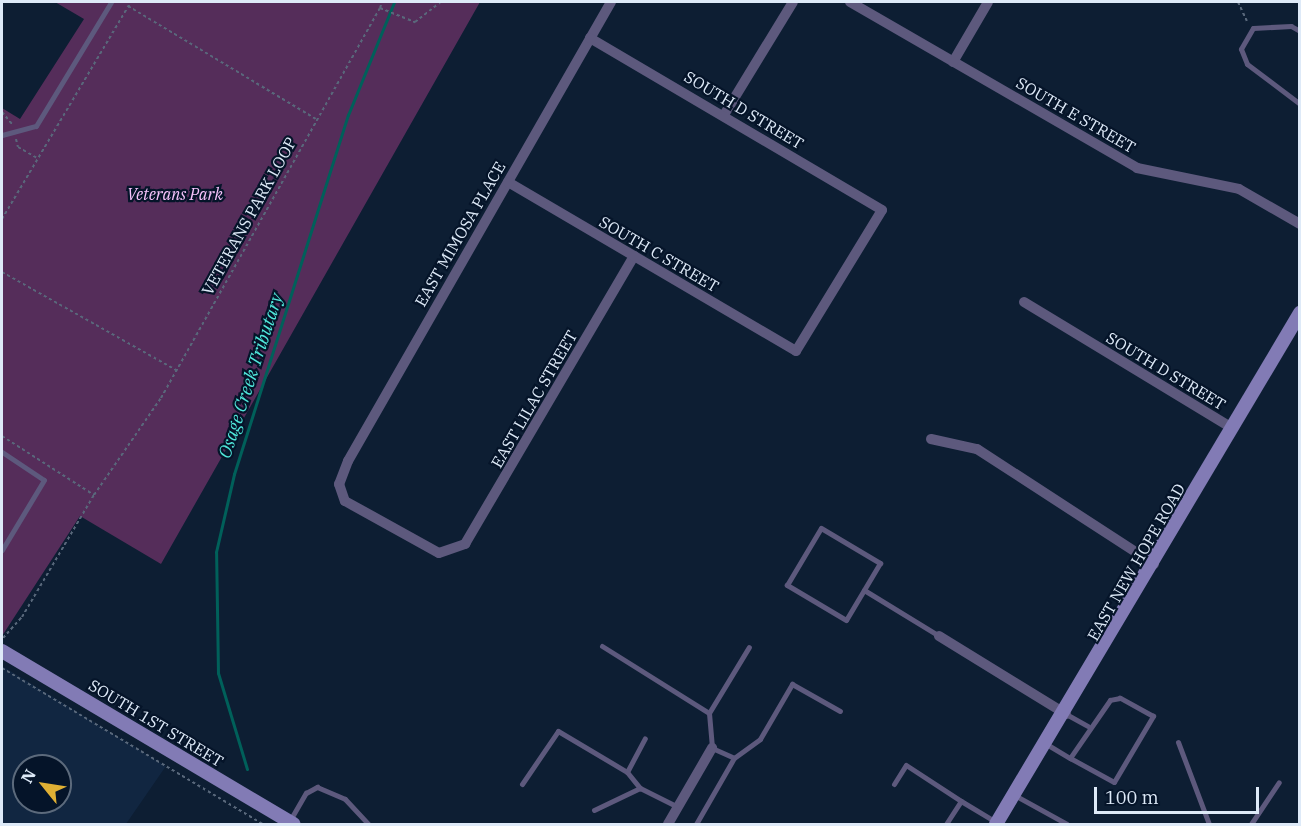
<!DOCTYPE html>
<html>
<head>
<meta charset="utf-8">
<style>
	body { margin:0 }
	#map { position:relative; width:1301px; height:826px; overflow:hidden; background:#0d1e33; font-family:"IBM Plex Serif",serif }
	div>[style] { position:absolute }
	.built>* { inset:0; background:#112641 }
	.green>* { inset:0; background:#552d5a }
	.stream>* { height:3px; margin:-1.5px; padding:0 1.5px; transform-origin:1.5px; border-radius:1.5px; background:#00605a }
	.path>* { height:2px; margin-top:-1px; transform-origin:0; background:repeating-linear-gradient(90deg,#59687b 0 3px,transparent 0 6px) }
	.lane>* { height:5px; margin:-2.5px; padding:0 2.5px; transform-origin:2.5px; border-radius:2.5px; background:#5d597d }
	.street>* { height:10px; margin:-5px; padding:0 5px; transform-origin:5px; border-radius:5px; background:#5d597d }
	.secondary>* { height:14px; margin:-7px; padding:0 7px; transform-origin:7px; border-radius:7px; background:#827bb5 }
	span { translate:-50% -50%; white-space:nowrap; text-align:center; line-height:1.15; -webkit-text-stroke:4.5px #051429; paint-order:stroke }
	.street-label { font-size:16px; color:#deeaf8 }
	.park-label { font-size:16px; color:#f8c4fd; font-style:italic }
	.water-label { font-size:18px; color:#50e6da; font-style:italic }
	.frame { position:absolute; inset:0; border:3px solid #deeaf8; pointer-events:none }
	.north { position:absolute; left:12px; top:754px; width:60px; height:60px; box-sizing:border-box; background:#051429; border:2px solid #5c6a7c; border-radius:50%; rotate:300deg; font-size:16px; font-weight:700; line-height:24px; text-align:center; color:#deeaf8 }
	.north::after { content:''; display:block; margin:auto; width:21px; height:27px; background:#e0b034; clip-path:polygon(50% 0,100% 100%,50% 72%,0 100%) }
	.scale { position:absolute; left:1094px; top:787px; width:165px; height:27px; box-sizing:border-box; border:3px solid #deeaf8; border-top:0; padding-left:8px; font-size:18px; line-height:21px; white-space:nowrap; color:#deeaf8; -webkit-text-stroke:4px #051429; paint-order:stroke }
</style>
</head>
<body>
<div id="map">
	<div class="built">
		<i style="clip-path:polygon(evenodd,2px 666px,166px 766px,126px 824px,2px 824px,2px 666px,24px 766px,60px 766px,60px 802px,24px 802px,24px 766px)"></i>
	</div>
	<div class="green">
		<i style="clip-path:polygon(55px 2px,480px 2px,161px 564px,80px 516px,2px 636px,2px 108px,20px 119px,84px 19px)"></i>
	</div>
	<div class="stream">
		<i style="left:247px;top:769px;width:100px;rotate:-106.8deg"></i>
		<i style="left:218px;top:673px;width:121px;rotate:-90.9deg"></i>
		<i style="left:216px;top:552px;width:80px;rotate:-77deg"></i>
		<i style="left:234px;top:474px;width:377px;rotate:-72.4deg"></i>
		<i style="left:348px;top:115px;width:122px;rotate:-67.8deg"></i>
	</div>
	<div class="path">
		<i style="left:1238px;top:2px;width:21px;rotate:65deg"></i>
		<i style="left:128px;top:6px;width:219px;rotate:31deg"></i>
		<i style="left:380px;top:8px;width:6px;rotate:-72deg"></i>
		<i style="left:2px;top:112px;width:17px;rotate:50deg"></i>
		<i style="left:16px;top:139px;width:8px;rotate:76deg"></i>
		<i style="left:18px;top:147px;width:22px;rotate:30deg"></i>
		<i style="left:2px;top:219px;width:252px;rotate:-59.3deg"></i>
		<i style="left:2px;top:272px;width:200px;rotate:29.4deg"></i>
		<i style="left:2px;top:436px;width:109px;rotate:32.7deg"></i>
		<i style="left:94px;top:495px;width:118px;rotate:-55.4deg"></i>
		<i style="left:161px;top:398px;width:447px;rotate:-60.7deg"></i>
		<i style="left:380px;top:8px;width:38px;rotate:22deg"></i>
		<i style="left:415px;top:22px;width:33px;rotate:-38deg"></i>
		<i style="left:3px;top:638px;width:28px;rotate:-48deg"></i>
		<i style="left:22px;top:617px;width:142px;rotate:-59.5deg"></i>
		<i style="left:2px;top:668px;width:304px;rotate:30.9deg"></i>
	</div>
	<div class="lane">
		<i style="left:1300px;top:31px;width:10px;rotate:-151deg"></i>
		<i style="left:1291px;top:26px;width:38px;rotate:177deg"></i>
		<i style="left:1253px;top:28px;width:24px;rotate:120deg"></i>
		<i style="left:1241px;top:49px;width:16px;rotate:68deg"></i>
		<i style="left:1247px;top:64px;width:66px;rotate:37deg"></i>
		<i style="left:2px;top:135px;width:35px;rotate:-15deg"></i>
		<i style="left:36px;top:126px;width:145px;rotate:-58.8deg"></i>
		<i style="left:2px;top:452px;width:50px;rotate:33.7deg"></i>
		<i style="left:44px;top:480px;width:82px;rotate:121deg"></i>
		<i style="left:821px;top:528px;width:69px;rotate:30.7deg"></i>
		<i style="left:880px;top:563px;width:66px;rotate:120.8deg"></i>
		<i style="left:846px;top:620px;width:69px;rotate:-149.3deg"></i>
		<i style="left:787px;top:585px;width:66px;rotate:-59.2deg"></i>
		<i style="left:864px;top:590px;width:88px;rotate:31.5deg"></i>
		<i style="left:602px;top:646px;width:126px;rotate:32.1deg"></i>
		<i style="left:709px;top:713px;width:35px;rotate:85deg"></i>
		<i style="left:712px;top:748px;width:24px;rotate:24deg"></i>
		<i style="left:709px;top:713px;width:77px;rotate:-58.8deg"></i>
		<i style="left:1066px;top:714px;width:25px;rotate:29deg"></i>
		<i style="left:1178px;top:742px;width:88px;rotate:69.3deg"></i>
		<i style="left:1048px;top:745px;width:26px;rotate:31deg"></i>
		<i style="left:1070px;top:758px;width:50px;rotate:28.6deg"></i>
		<i style="left:1114px;top:782px;width:77px;rotate:-59.4deg"></i>
		<i style="left:1153px;top:716px;width:38px;rotate:-151deg"></i>
		<i style="left:1120px;top:698px;width:10px;rotate:169deg"></i>
		<i style="left:1110px;top:700px;width:70px;rotate:124.6deg"></i>
		<i style="left:627px;top:772px;width:38px;rotate:-62deg"></i>
		<i style="left:522px;top:784px;width:64px;rotate:-55.8deg"></i>
		<i style="left:558px;top:731px;width:80px;rotate:30.7deg"></i>
		<i style="left:627px;top:772px;width:21px;rotate:51deg"></i>
		<i style="left:894px;top:784px;width:22px;rotate:-58deg"></i>
		<i style="left:906px;top:765px;width:66px;rotate:33.2deg"></i>
		<i style="left:1016px;top:796px;width:58px;rotate:28.8deg"></i>
		<i style="left:594px;top:810px;width:51px;rotate:-25.6deg"></i>
		<i style="left:640px;top:788px;width:42px;rotate:26.6deg"></i>
		<i style="left:289px;top:822px;width:34px;rotate:-60deg"></i>
		<i style="left:306px;top:793px;width:13px;rotate:-29deg"></i>
		<i style="left:317px;top:787px;width:30px;rotate:23deg"></i>
		<i style="left:345px;top:799px;width:34px;rotate:47deg"></i>
		<i style="left:696px;top:824px;width:76px;rotate:-60.1deg"></i>
		<i style="left:734px;top:758px;width:32px;rotate:-36deg"></i>
		<i style="left:760px;top:739px;width:64px;rotate:-59.8deg"></i>
		<i style="left:792px;top:684px;width:55px;rotate:29.4deg"></i>
		<i style="left:946px;top:824px;width:27px;rotate:-57deg"></i>
		<i style="left:961px;top:801px;width:41px;rotate:31deg"></i>
		<i style="left:1251px;top:824px;width:50px;rotate:-56.3deg"></i>
	</div>
	<div class="street">
		<i style="left:611px;top:2px;width:529px;rotate:119.81deg"></i>
		<i style="left:348px;top:461px;width:25px;rotate:111deg"></i>
		<i style="left:339px;top:484px;width:18px;rotate:71deg"></i>
		<i style="left:345px;top:501px;width:107px;rotate:29deg"></i>
		<i style="left:439px;top:553px;width:28px;rotate:-19deg"></i>
		<i style="left:465px;top:544px;width:334px;rotate:-59.6deg"></i>
		<i style="left:850px;top:2px;width:332px;rotate:30deg"></i>
		<i style="left:1137px;top:168px;width:104px;rotate:11.6deg"></i>
		<i style="left:1239px;top:189px;width:70px;rotate:29.8deg"></i>
		<i style="left:953px;top:62px;width:69px;rotate:-59.7deg"></i>
		<i style="left:724px;top:115px;width:132px;rotate:-58.6deg"></i>
		<i style="left:508px;top:182px;width:334px;rotate:30.4deg"></i>
		<i style="left:796px;top:351px;width:165px;rotate:-58.6deg"></i>
		<i style="left:882px;top:210px;width:339px;rotate:-149.5deg"></i>
		<i style="left:1024px;top:302px;width:243px;rotate:31.2deg"></i>
		<i style="left:931px;top:439px;width:47px;rotate:12.3deg"></i>
		<i style="left:977px;top:449px;width:211px;rotate:33deg"></i>
		<i style="left:939px;top:636px;width:149px;rotate:31.6deg"></i>
		<i style="left:668px;top:824px;width:88px;rotate:-59.9deg"></i>
	</div>
	<div class="secondary">
		<i style="left:2px;top:651px;width:339px;rotate:30.7deg"></i>
		<i style="left:996px;top:824px;width:595px;rotate:-59.25deg"></i>
	</div>
	<div class="street-label">
		<span style="left:744px;top:110px;rotate:31deg">SOUTH D STREET</span>
		<span style="left:1076px;top:115px;rotate:30deg">SOUTH E STREET</span>
		<span style="left:249px;top:216px;rotate:-61deg">VETERANS PARK LOOP</span>
		<span style="left:460px;top:234px;rotate:-60deg">EAST MIMOSA PLACE</span>
		<span style="left:659px;top:254px;rotate:30deg">SOUTH C STREET</span>
		<span style="left:1166px;top:371px;rotate:31deg">SOUTH D STREET</span>
		<span style="left:534px;top:399px;rotate:-60deg">EAST LILAC STREET</span>
		<span style="left:1136px;top:562px;rotate:-60deg">EAST NEW HOPE ROAD</span>
		<span style="left:156px;top:723px;rotate:31deg">SOUTH 1ST STREET</span>
	</div>
	<div class="park-label">
		<span style="left:175px;top:194px">Veterans Park</span>
	</div>
	<div class="water-label">
		<span style="left:251px;top:376px;rotate:-72deg">Osage Creek Tributary</span>
	</div>
	<div class="frame"></div>
	<div class="north">N</div>
	<div class="scale">100 m</div>
</div>
</body>
</html>
